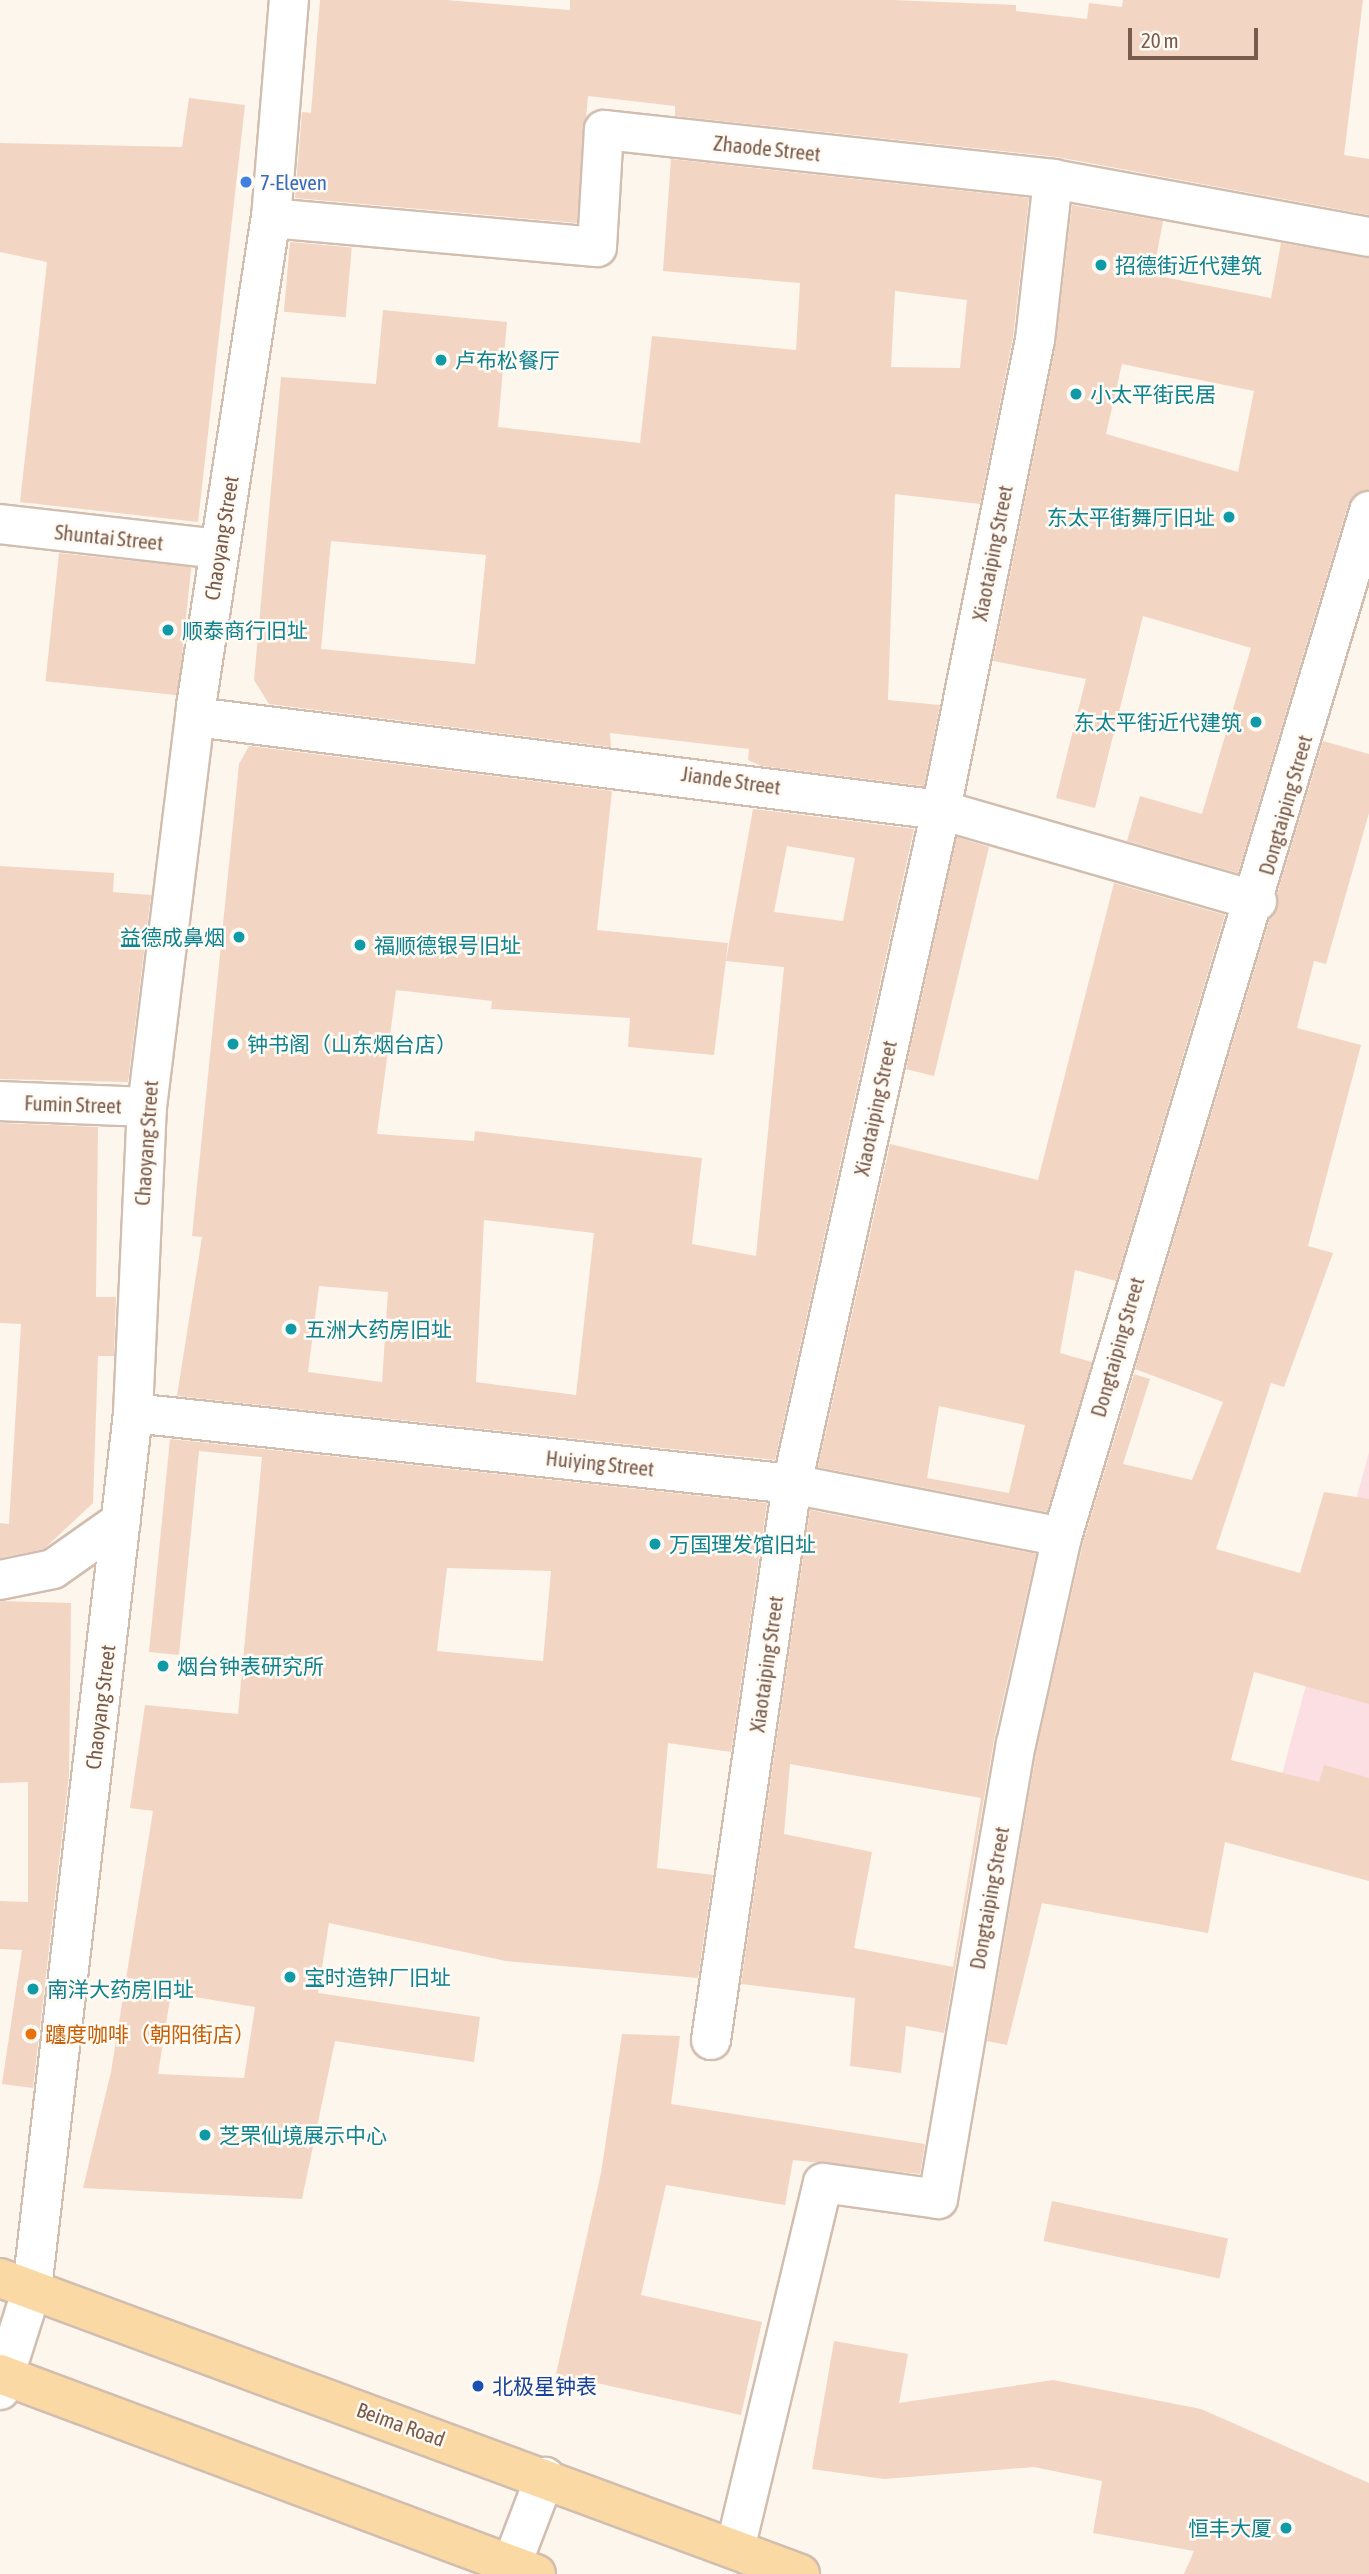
<!DOCTYPE html>
<html>
<head>
<meta charset="utf-8">
<style>
	body { margin:0 }
	#map { position:relative; width:1369px; height:2574px; overflow:hidden; background:#fdf6ec; font-family:"Asap Condensed","Noto Sans SC",sans-serif }
	div>[style] { position:absolute }
	.medical>* { inset:0; background:#fbdfe3 }
	.building>* { inset:0; background:#f3d5c3; transform-origin:0 0 }
	.roads { filter:drop-shadow(2px 0 #d1beb0) drop-shadow(-2px 0 #d1beb0) drop-shadow(0 2px #d1beb0) drop-shadow(0 -2px #d1beb0) }
	.minor>* { height:38px; margin:-19px; padding:0 19px; transform-origin:19px; border-radius:19px; background:#fff }
	.major>* { height:38px; margin:-19px; padding:0 19px; transform-origin:19px; border-radius:19px; background:#fbd9a5 }
	.dots>* { width:19px; height:19px; translate:-50% -50%; box-sizing:border-box; border:4px solid #fffaf3; border-radius:50% }
	span { translate:-50% -50%; white-space:nowrap; text-align:center; line-height:1.15; -webkit-text-stroke:5px #fffaf3; paint-order:stroke }
	.street-label { font-size:21px; color:#7a5c4d }
	.shop-label { font-size:21px; color:#366cbe }
	.left { translate:0 -50%; text-align:left }
	.culture-label { font-size:21px; color:#0d838f }
	.right { translate:-100% -50%; text-align:right }
	.food-label { font-size:21px; color:#c56008 }
	.transit-label { font-size:21px; color:#164399 }
	.scale { position:absolute; left:1128px; top:28px; width:130px; height:32px; box-sizing:border-box; border:4px solid #7a5c4d; border-top:0; padding-left:9px; font-size:21px; line-height:24px; white-space:nowrap; color:#7a5c4d; -webkit-text-stroke:5px #fffaf3; paint-order:stroke }
</style>
</head>
<body>
<div id="map">
	<div class="medical">
		<i style="clip-path:polygon(1369px 1452px,1369px 1837px,1272px 1811px)"></i>
	</div>
	<div class="building">
		<i style="clip-path:polygon(320px 0,446px 0,570px 10px,570px 0,892px 0,1016px 5px,1016px 11px,1087px 19px,1089px 3px,1122px 7px,1123px 0,1363px 0,1344px 155px,1369px 159px,1369px 215px,1057px 157px,675px 116px,675px 106px,588px 96px,577px 223px,295px 198px,302px 112px,311px 113px)"></i>
		<i style="clip-path:polygon(189px 98px,245px 105px,198px 522px,20px 502px,47px 262px,0 252px,0 143px,182px 147px)"></i>
		<i style="clip-path:polygon(evenodd,671px 159px,1029px 198px,1013px 337px,980px 504px,895px 494px,888px 700px,940px 705px,924px 786px,761px 766px,748px 760px,749px 749px,610px 733px,611px 747px,269px 704px,254px 680px,281px 377px,376px 384px,383px 310px,507px 322px,498px 427px,640px 443px,652px 336px,796px 350px,800px 283px,663px 271px,671px 159px,895px 291px,967px 300px,960px 368px,891px 367px,895px 291px,671px 159px,331px 541px,486px 555px,475px 664px,321px 649px,331px 541px)"></i>
		<i style="clip-path:polygon(evenodd,1072px 205px,1163px 221px,1153px 275px,1271px 298px,1281px 243px,1369px 258px,1369px 490px,1348px 505px,1238px 873px,1127px 841px,1140px 796px,1202px 814px,1251px 648px,1143px 616px,1095px 808px,1056px 798px,1086px 679px,993px 661px,1056px 344px,1072px 205px,1122px 364px,1254px 391px,1238px 472px,1106px 434px,1122px 364px)"></i>
		<i style="left:290px;top:242px;width:62px;height:70px;rotate:5deg"></i>
		<i style="left:59px;top:553px;width:133px;height:129px;rotate:6deg"></i>
		<i style="clip-path:polygon(1323px 741px,1369px 754px,1369px 813px,1326px 964px,1314px 961px,1297px 1028px,1361px 1045px,1308px 1246px,1333px 1253px,1284px 1387px,1271px 1383px,1216px 1549px,1300px 1573px,1324px 1492px,1369px 1499px,1369px 1704px,1254px 1672px,1231px 1760px,1319px 1782px,1324px 1765px,1369px 1778px,1369px 1881px,1225px 1842px,1208px 1933px,1042px 1903px,1007px 2045px,987px 2041px,1037px 1748px,1083px 1543px,1134px 1374px,1150px 1379px,1123px 1464px,1192px 1480px,1223px 1402px,1135px 1369px)"></i>
		<i style="clip-path:polygon(evenodd,249px 746px,612px 791px,597px 930px,728px 943px,714px 1055px,628px 1047px,630px 1018px,491px 1009px,492px 1001px,396px 990px,377px 1134px,474px 1141px,475px 1131px,702px 1158px,692px 1244px,756px 1256px,784px 967px,726px 961px,753px 809px,914px 829px,775px 1460px,177px 1396px,202px 1237px,192px 1236px,239px 764px,249px 746px,787px 846px,855px 858px,843px 921px,774px 912px,787px 846px,249px 746px,484px 1220px,594px 1233px,576px 1395px,476px 1382px,484px 1220px,249px 746px,319px 1286px,388px 1292px,382px 1382px,308px 1372px,319px 1286px)"></i>
		<i style="clip-path:polygon(957px 837px,989px 847px,934px 1076px,906px 1069px)"></i>
		<i style="clip-path:polygon(0 866px,114px 873px,113px 892px,151px 895px,128px 1082px,0 1079px)"></i>
		<i style="clip-path:polygon(evenodd,1114px 883px,1225px 915px,1116px 1281px,1075px 1270px,1060px 1353px,1092px 1362px,1047px 1512px,818px 1467px,890px 1144px,1038px 1180px,1114px 883px,939px 1406px,1025px 1425px,1009px 1493px,927px 1478px,939px 1406px)"></i>
		<i style="clip-path:polygon(0 1123px,98px 1127px,96px 1297px,116px 1297px,114px 1356px,98px 1356px,93px 1503px,44px 1549px,0 1558px,0 1523px,9px 1524px,21px 1324px,0 1323px)"></i>
		<i style="clip-path:polygon(evenodd,170px 1439px,767px 1503px,731px 1752px,668px 1743px,657px 1868px,713px 1875px,698px 1978px,506px 1961px,329px 1923px,318px 1993px,480px 2017px,474px 2062px,335px 2041px,302px 2199px,83px 2188px,111px 2072px,153px 1811px,130px 1808px,145px 1705px,238px 1714px,262px 1457px,199px 1451px,179px 1655px,149px 1652px,170px 1439px,447px 1568px,551px 1571px,543px 1661px,437px 1651px,447px 1568px,170px 1439px,171px 1993px,255px 2007px,244px 2078px,158px 2074px,171px 1993px)"></i>
		<i style="clip-path:polygon(evenodd,810px 1510px,1036px 1554px,994px 1740px,944px 2033px,906px 2026px,901px 2073px,850px 2066px,855px 1998px,741px 1984px,810px 1510px,790px 1764px,981px 1798px,953px 1967px,854px 1948px,872px 1852px,784px 1834px,790px 1764px)"></i>
		<i style="clip-path:polygon(0 1601px,71px 1603px,69px 1775px,33px 2088px,2px 2084px,22px 1950px,0 1949px,0 1901px,28px 1902px,28px 1782px,0 1783px)"></i>
		<i style="clip-path:polygon(622px 2034px,680px 2036px,671px 2104px,925px 2144px,920px 2174px,793px 2160px,785px 2205px,666px 2185px,641px 2295px,762px 2322px,741px 2415px,556px 2374px,601px 2173px)"></i>
		<i style="left:1052px;top:2201px;width:180px;height:41px;rotate:12deg"></i>
		<i style="clip-path:polygon(834px 2341px,908px 2354px,899px 2403px,1053px 2380px,1201px 2409px,1369px 2483px,1369px 2574px,1184px 2574px,1194px 2551px,1093px 2533px,1102px 2481px,1034px 2467px,884px 2479px,812px 2469px)"></i>
	</div>
	<div class="roads">
		<div class="minor">
			<i style="left:271px;top:218px;width:327px;rotate:5.1deg"></i>
			<i style="left:597px;top:247px;width:117px;rotate:-86.6deg"></i>
			<i style="left:604px;top:130px;width:452px;rotate:6.2deg"></i>
			<i style="left:1053px;top:179px;width:321px;rotate:10.4deg"></i>
			<i style="left:0;top:524px;width:220px;rotate:6.5deg"></i>
			<i style="left:195px;top:717px;width:752px;rotate:7.11deg"></i>
			<i style="left:941px;top:810px;width:329px;rotate:16.1deg"></i>
			<i style="left:0;top:1101px;width:147px;rotate:2.3deg"></i>
			<i style="left:133px;top:1413px;width:663px;rotate:6.15deg"></i>
			<i style="left:792px;top:1484px;width:275px;rotate:11.1deg"></i>
			<i style="left:0;top:1580px;width:54px;rotate:-11.7deg"></i>
			<i style="left:53px;top:1569px;width:83px;rotate:-35.2deg"></i>
			<i style="left:711px;top:2040px;width:562px;rotate:-81.71deg"></i>
			<i style="left:792px;top:1484px;width:690px;rotate:-77.53deg"></i>
			<i style="left:941px;top:810px;width:479px;rotate:-78.7deg"></i>
			<i style="left:1035px;top:340px;width:162px;rotate:-83.6deg"></i>
			<i style="left:0;top:2390px;width:106px;rotate:-72.4deg"></i>
			<i style="left:32px;top:2289px;width:882px;rotate:-83.42deg"></i>
			<i style="left:133px;top:1413px;width:306px;rotate:-87.4deg"></i>
			<i style="left:147px;top:1107px;width:404px;rotate:-83deg"></i>
			<i style="left:196px;top:706px;width:494px;rotate:-81.3deg"></i>
			<i style="left:271px;top:218px;width:219px;rotate:-85.3deg"></i>
			<i style="left:735px;top:2549px;width:376px;rotate:-76.5deg"></i>
			<i style="left:823px;top:2183px;width:116px;rotate:7.9deg"></i>
			<i style="left:938px;top:2199px;width:462px;rotate:-80.3deg"></i>
			<i style="left:1016px;top:1744px;width:212px;rotate:-77.5deg"></i>
			<i style="left:1062px;top:1537px;width:1071px;rotate:-73.34deg"></i>
			<i style="left:508px;top:2574px;width:104px;rotate:-69.1deg"></i>
		</div>
		<div class="major">
			<i style="left:0;top:2278px;width:853px;rotate:20.3deg"></i>
			<i style="left:0;top:2374px;width:572px;rotate:20.46deg"></i>
		</div>
	</div>
	<div class="dots">
		<i style="left:246px;top:182px;background:#3f7fe0"></i>
		<i style="left:1101px;top:265px;background:#0f9aa8"></i>
		<i style="left:441px;top:360px;background:#0f9aa8"></i>
		<i style="left:1076px;top:394px;background:#0f9aa8"></i>
		<i style="left:1229px;top:517px;background:#0f9aa8"></i>
		<i style="left:168px;top:630px;background:#0f9aa8"></i>
		<i style="left:1256px;top:722px;background:#0f9aa8"></i>
		<i style="left:239px;top:937px;background:#0f9aa8"></i>
		<i style="left:360px;top:945px;background:#0f9aa8"></i>
		<i style="left:233px;top:1044px;background:#0f9aa8"></i>
		<i style="left:291px;top:1329px;background:#0f9aa8"></i>
		<i style="left:655px;top:1544px;background:#0f9aa8"></i>
		<i style="left:163px;top:1666px;background:#0f9aa8"></i>
		<i style="left:290px;top:1977px;background:#0f9aa8"></i>
		<i style="left:33px;top:1989px;background:#0f9aa8"></i>
		<i style="left:31px;top:2034px;background:#e8710a"></i>
		<i style="left:205px;top:2135px;background:#0f9aa8"></i>
		<i style="left:478px;top:2386px;background:#1a4fb4"></i>
		<i style="left:1286px;top:2528px;background:#0f9aa8"></i>
	</div>
	<div class="street-label">
		<span style="left:767px;top:148px;rotate:6deg">Zhaode Street</span>
		<span style="left:109px;top:537px;rotate:6deg">Shuntai Street</span>
		<span style="left:221px;top:538px;rotate:-81deg">Chaoyang Street</span>
		<span style="left:992px;top:553px;rotate:-79deg">Xiaotaiping Street</span>
		<span style="left:731px;top:780px;rotate:8deg">Jiande Street</span>
		<span style="left:1285px;top:805px;rotate:-74deg">Dongtaiping Street</span>
		<span style="left:73px;top:1104px;rotate:2deg">Fumin Street</span>
		<span style="left:875px;top:1108px;rotate:-78deg">Xiaotaiping Street</span>
		<span style="left:146px;top:1143px;rotate:-86deg">Chaoyang Street</span>
		<span style="left:1117px;top:1347px;rotate:-74deg">Dongtaiping Street</span>
		<span style="left:600px;top:1463px;rotate:6deg">Huiying Street</span>
		<span style="left:766px;top:1664px;rotate:-82deg">Xiaotaiping Street</span>
		<span style="left:100px;top:1707px;rotate:-83deg">Chaoyang Street</span>
		<span style="left:989px;top:1898px;rotate:-80deg">Dongtaiping Street</span>
		<span style="left:401px;top:2424px;rotate:20deg">Beima Road</span>
	</div>
	<div class="shop-label">
		<span class="left" style="left:260px;top:182px">7-Eleven</span>
	</div>
	<div class="culture-label">
		<span class="left" style="left:1115px;top:265px">招德街近代建筑</span>
		<span class="left" style="left:455px;top:360px">卢布松餐厅</span>
		<span class="left" style="left:1090px;top:394px">小太平街民居</span>
		<span class="right" style="left:1215px;top:517px">东太平街舞厅旧址</span>
		<span class="left" style="left:182px;top:630px">顺泰商行旧址</span>
		<span class="right" style="left:1242px;top:722px">东太平街近代建筑</span>
		<span class="right" style="left:225px;top:937px">益德成鼻烟</span>
		<span class="left" style="left:374px;top:945px">福顺德银号旧址</span>
		<span class="left" style="left:247px;top:1044px">钟书阁（山东烟台店）</span>
		<span class="left" style="left:305px;top:1329px">五洲大药房旧址</span>
		<span class="left" style="left:669px;top:1544px">万国理发馆旧址</span>
		<span class="left" style="left:177px;top:1666px">烟台钟表研究所</span>
		<span class="left" style="left:304px;top:1977px">宝时造钟厂旧址</span>
		<span class="left" style="left:47px;top:1989px">南洋大药房旧址</span>
		<span class="left" style="left:219px;top:2135px">芝罘仙境展示中心</span>
		<span class="right" style="left:1272px;top:2528px">恒丰大厦</span>
	</div>
	<div class="food-label">
		<span class="left" style="left:45px;top:2034px">躔度咖啡（朝阳街店）</span>
	</div>
	<div class="transit-label">
		<span class="left" style="left:492px;top:2386px">北极星钟表</span>
	</div>
	<div class="scale">20 m</div>
</div>
</body>
</html>
